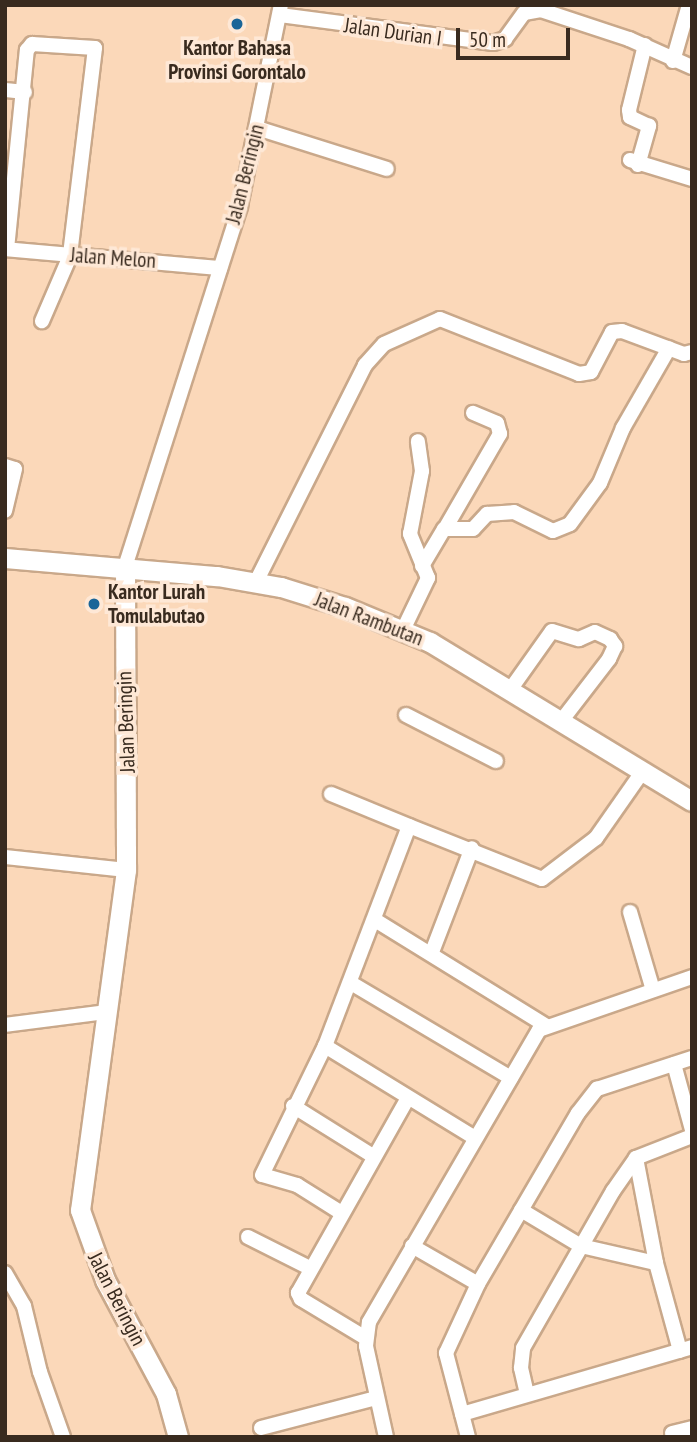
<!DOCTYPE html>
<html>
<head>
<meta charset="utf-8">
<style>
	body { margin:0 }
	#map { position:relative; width:697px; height:1442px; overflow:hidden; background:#fbd8b9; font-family:"PT Sans Narrow",sans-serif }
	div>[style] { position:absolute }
	.roads { filter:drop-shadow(2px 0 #c9a88a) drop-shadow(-2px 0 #c9a88a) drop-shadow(0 2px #c9a88a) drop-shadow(0 -2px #c9a88a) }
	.street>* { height:14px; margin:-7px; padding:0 7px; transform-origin:7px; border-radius:7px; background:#fff }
	.secondary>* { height:19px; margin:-9.5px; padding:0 9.5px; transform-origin:9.5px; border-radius:9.5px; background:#fff }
	.dots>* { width:19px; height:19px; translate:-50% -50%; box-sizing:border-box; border:4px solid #fee8d6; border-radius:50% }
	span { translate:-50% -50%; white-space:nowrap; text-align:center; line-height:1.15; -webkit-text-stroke:7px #fee8d6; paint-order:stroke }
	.street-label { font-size:21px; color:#392b1f }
	.poi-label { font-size:21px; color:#392b1f; font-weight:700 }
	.left { translate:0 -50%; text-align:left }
	.frame { position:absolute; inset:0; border:7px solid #392b1f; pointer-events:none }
	.scale { position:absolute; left:456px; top:28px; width:114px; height:32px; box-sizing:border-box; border:4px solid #392b1f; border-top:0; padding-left:9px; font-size:21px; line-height:24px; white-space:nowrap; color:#392b1f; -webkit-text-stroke:5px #fee8d6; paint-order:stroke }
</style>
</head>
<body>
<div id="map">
	<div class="roads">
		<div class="street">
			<i style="left:280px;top:15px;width:215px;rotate:7.5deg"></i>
			<i style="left:493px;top:43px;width:13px;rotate:-18deg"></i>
			<i style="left:505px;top:39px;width:32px;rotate:-54deg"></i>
			<i style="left:524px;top:13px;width:17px;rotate:-10deg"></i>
			<i style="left:541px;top:10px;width:93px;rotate:18.2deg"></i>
			<i style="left:629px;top:39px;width:69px;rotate:24deg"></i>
			<i style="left:673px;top:61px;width:58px;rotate:-74.1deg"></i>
			<i style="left:5px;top:90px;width:20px;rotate:6deg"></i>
			<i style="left:257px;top:128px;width:136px;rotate:17.5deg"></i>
			<i style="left:630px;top:160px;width:65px;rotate:17deg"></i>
			<i style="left:638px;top:165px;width:41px;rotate:-74.2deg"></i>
			<i style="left:649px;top:126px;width:21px;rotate:-155deg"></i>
			<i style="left:630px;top:117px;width:7px;rotate:-98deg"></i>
			<i style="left:629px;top:110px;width:67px;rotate:-76.2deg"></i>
			<i style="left:5px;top:249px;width:216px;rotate:5.1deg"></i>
			<i style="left:7px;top:249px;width:200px;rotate:-84.3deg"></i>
			<i style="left:27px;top:50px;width:8px;rotate:-50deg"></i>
			<i style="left:32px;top:44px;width:63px;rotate:3.6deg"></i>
			<i style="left:95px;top:48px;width:209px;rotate:96.9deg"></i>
			<i style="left:70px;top:256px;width:71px;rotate:113.3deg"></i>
			<i style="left:5px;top:466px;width:10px;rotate:17deg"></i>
			<i style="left:15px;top:469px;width:43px;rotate:103.4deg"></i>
			<i style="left:446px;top:527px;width:108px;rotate:-59.9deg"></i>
			<i style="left:500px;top:434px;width:11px;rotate:-105deg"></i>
			<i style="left:497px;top:423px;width:26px;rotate:-157deg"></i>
			<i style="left:422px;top:566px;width:43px;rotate:-59.3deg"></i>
			<i style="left:444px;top:529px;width:29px"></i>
			<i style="left:473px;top:529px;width:21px;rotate:-47deg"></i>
			<i style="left:487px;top:514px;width:27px;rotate:-4deg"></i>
			<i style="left:514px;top:512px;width:43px;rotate:26deg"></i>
			<i style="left:553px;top:531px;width:18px;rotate:-22deg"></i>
			<i style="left:570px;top:524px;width:51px;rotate:-53.8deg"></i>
			<i style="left:600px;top:483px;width:60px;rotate:-67.3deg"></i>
			<i style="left:623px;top:428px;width:92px;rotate:-60.1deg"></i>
			<i style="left:125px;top:567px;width:379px;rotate:-72.3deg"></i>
			<i style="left:240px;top:206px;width:205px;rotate:-78.5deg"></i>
			<i style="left:256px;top:582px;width:243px;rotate:-63.3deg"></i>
			<i style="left:365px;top:365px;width:28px;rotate:-48deg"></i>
			<i style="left:384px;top:344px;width:61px;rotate:-24.1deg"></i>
			<i style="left:440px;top:319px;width:149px;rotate:21.6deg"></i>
			<i style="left:579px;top:374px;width:12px;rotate:-9deg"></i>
			<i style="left:591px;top:372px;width:45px;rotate:-62.3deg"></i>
			<i style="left:612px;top:332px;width:10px;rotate:-6deg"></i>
			<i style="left:622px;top:331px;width:66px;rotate:20.4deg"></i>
			<i style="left:684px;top:354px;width:8px;rotate:-14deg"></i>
			<i style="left:403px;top:630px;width:58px;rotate:-64.3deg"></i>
			<i style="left:428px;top:578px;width:48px;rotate:-112.2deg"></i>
			<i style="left:410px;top:534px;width:64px;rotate:-79.2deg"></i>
			<i style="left:422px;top:471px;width:30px;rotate:-98deg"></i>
			<i style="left:510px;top:690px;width:72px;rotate:-54.6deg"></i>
			<i style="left:552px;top:631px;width:28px;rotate:17deg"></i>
			<i style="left:579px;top:639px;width:17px;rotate:-24deg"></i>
			<i style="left:595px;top:632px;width:17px;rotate:25deg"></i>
			<i style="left:610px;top:639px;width:9px;rotate:54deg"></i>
			<i style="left:615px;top:646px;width:14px;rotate:115deg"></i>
			<i style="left:609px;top:659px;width:77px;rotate:127.6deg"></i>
			<i style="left:406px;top:715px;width:101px;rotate:27.1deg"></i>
			<i style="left:331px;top:794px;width:84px;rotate:22.3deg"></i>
			<i style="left:5px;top:857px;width:122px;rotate:6.1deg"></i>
			<i style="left:630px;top:912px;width:81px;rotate:73.6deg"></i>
			<i style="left:375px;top:920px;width:200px;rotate:31.7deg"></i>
			<i style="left:432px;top:952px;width:111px;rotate:-69deg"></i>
			<i style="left:351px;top:983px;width:186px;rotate:30.7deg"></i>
			<i style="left:5px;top:1025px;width:102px;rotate:-7.3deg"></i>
			<i style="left:325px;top:1046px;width:176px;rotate:31.5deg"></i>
			<i style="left:674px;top:1064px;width:68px;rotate:74.7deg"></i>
			<i style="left:293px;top:1106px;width:94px;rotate:32deg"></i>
			<i style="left:636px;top:1158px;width:107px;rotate:79.2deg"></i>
			<i style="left:656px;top:1263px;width:91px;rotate:74.7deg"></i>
			<i style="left:521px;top:1210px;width:70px;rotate:31deg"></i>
			<i style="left:581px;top:1246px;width:77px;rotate:12.8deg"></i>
			<i style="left:340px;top:1212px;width:51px;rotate:-147.9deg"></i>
			<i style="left:297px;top:1185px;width:36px;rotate:-164deg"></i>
			<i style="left:262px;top:1175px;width:144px;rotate:-64deg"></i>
			<i style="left:325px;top:1046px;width:235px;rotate:-69.1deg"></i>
			<i style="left:409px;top:826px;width:143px;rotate:21.7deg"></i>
			<i style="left:542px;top:879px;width:68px;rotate:-37.2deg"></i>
			<i style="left:596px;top:838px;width:82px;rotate:-55deg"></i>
			<i style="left:248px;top:1237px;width:69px;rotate:26.6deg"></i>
			<i style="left:412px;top:1246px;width:76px;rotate:29.9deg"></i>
			<i style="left:5px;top:1273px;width:38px;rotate:60deg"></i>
			<i style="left:24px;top:1306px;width:68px;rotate:76.4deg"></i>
			<i style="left:40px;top:1372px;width:69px;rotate:70.5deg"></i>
			<i style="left:364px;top:1337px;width:74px;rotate:-148.9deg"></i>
			<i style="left:301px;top:1299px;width:7px;rotate:-117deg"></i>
			<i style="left:298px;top:1293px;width:224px;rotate:-60.6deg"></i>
			<i style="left:527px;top:1394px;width:27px;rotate:-103deg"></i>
			<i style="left:521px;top:1368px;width:20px;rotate:-84deg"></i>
			<i style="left:523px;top:1348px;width:181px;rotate:-60.2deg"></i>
			<i style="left:613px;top:1191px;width:40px;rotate:-55.1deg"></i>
			<i style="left:636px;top:1158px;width:60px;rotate:-21.4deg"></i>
			<i style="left:462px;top:1414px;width:240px;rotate:-16.2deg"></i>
			<i style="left:261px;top:1428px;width:119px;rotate:-14.6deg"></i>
			<i style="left:672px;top:1433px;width:21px;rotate:-14deg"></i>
			<i style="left:386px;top:1437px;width:93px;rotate:-102.4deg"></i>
			<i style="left:366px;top:1346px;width:24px;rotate:-83deg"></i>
			<i style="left:369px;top:1322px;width:338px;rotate:-59.8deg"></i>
			<i style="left:539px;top:1030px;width:162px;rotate:-19.1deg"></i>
			<i style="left:468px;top:1437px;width:87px;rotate:-104.7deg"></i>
			<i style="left:446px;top:1353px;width:76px;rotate:-65.1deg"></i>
			<i style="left:478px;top:1284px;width:198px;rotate:-59.7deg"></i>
			<i style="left:578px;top:1113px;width:31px;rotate:-52deg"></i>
			<i style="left:597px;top:1089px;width:100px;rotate:-18.1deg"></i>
		</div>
		<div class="secondary">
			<i style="left:5px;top:558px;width:213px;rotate:4.9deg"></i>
			<i style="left:217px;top:576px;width:65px;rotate:9.8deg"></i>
			<i style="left:281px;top:587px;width:67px;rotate:17.4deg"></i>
			<i style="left:345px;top:607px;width:92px;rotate:22.4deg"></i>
			<i style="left:430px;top:642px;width:306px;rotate:31.3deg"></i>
			<i style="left:125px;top:567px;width:303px;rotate:89.8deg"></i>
			<i style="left:126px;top:870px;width:343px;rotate:97.7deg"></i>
			<i style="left:80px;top:1210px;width:74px;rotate:70.3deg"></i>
			<i style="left:105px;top:1280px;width:129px;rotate:61.8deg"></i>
			<i style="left:166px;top:1394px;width:45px;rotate:74.4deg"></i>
		</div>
	</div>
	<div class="dots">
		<i style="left:237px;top:24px;background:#196598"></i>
		<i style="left:94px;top:604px;background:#196598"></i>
	</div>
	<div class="street-label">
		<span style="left:393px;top:32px;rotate:8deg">Jalan Durian I</span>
		<span style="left:245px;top:174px;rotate:-76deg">Jalan Beringin</span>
		<span style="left:113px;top:258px;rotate:4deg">Jalan Melon</span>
		<span style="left:369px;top:619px;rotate:21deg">Jalan Rambutan</span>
		<span style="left:126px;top:722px;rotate:-92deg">Jalan Beringin</span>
		<span style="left:117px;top:1299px;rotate:63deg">Jalan Beringin</span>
	</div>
	<div class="poi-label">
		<span style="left:237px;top:60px">Kantor Bahasa<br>Provinsi Gorontalo</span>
		<span class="left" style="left:108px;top:604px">Kantor Lurah<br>Tomulabutao</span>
	</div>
	<div class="frame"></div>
	<div class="scale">50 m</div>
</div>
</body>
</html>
